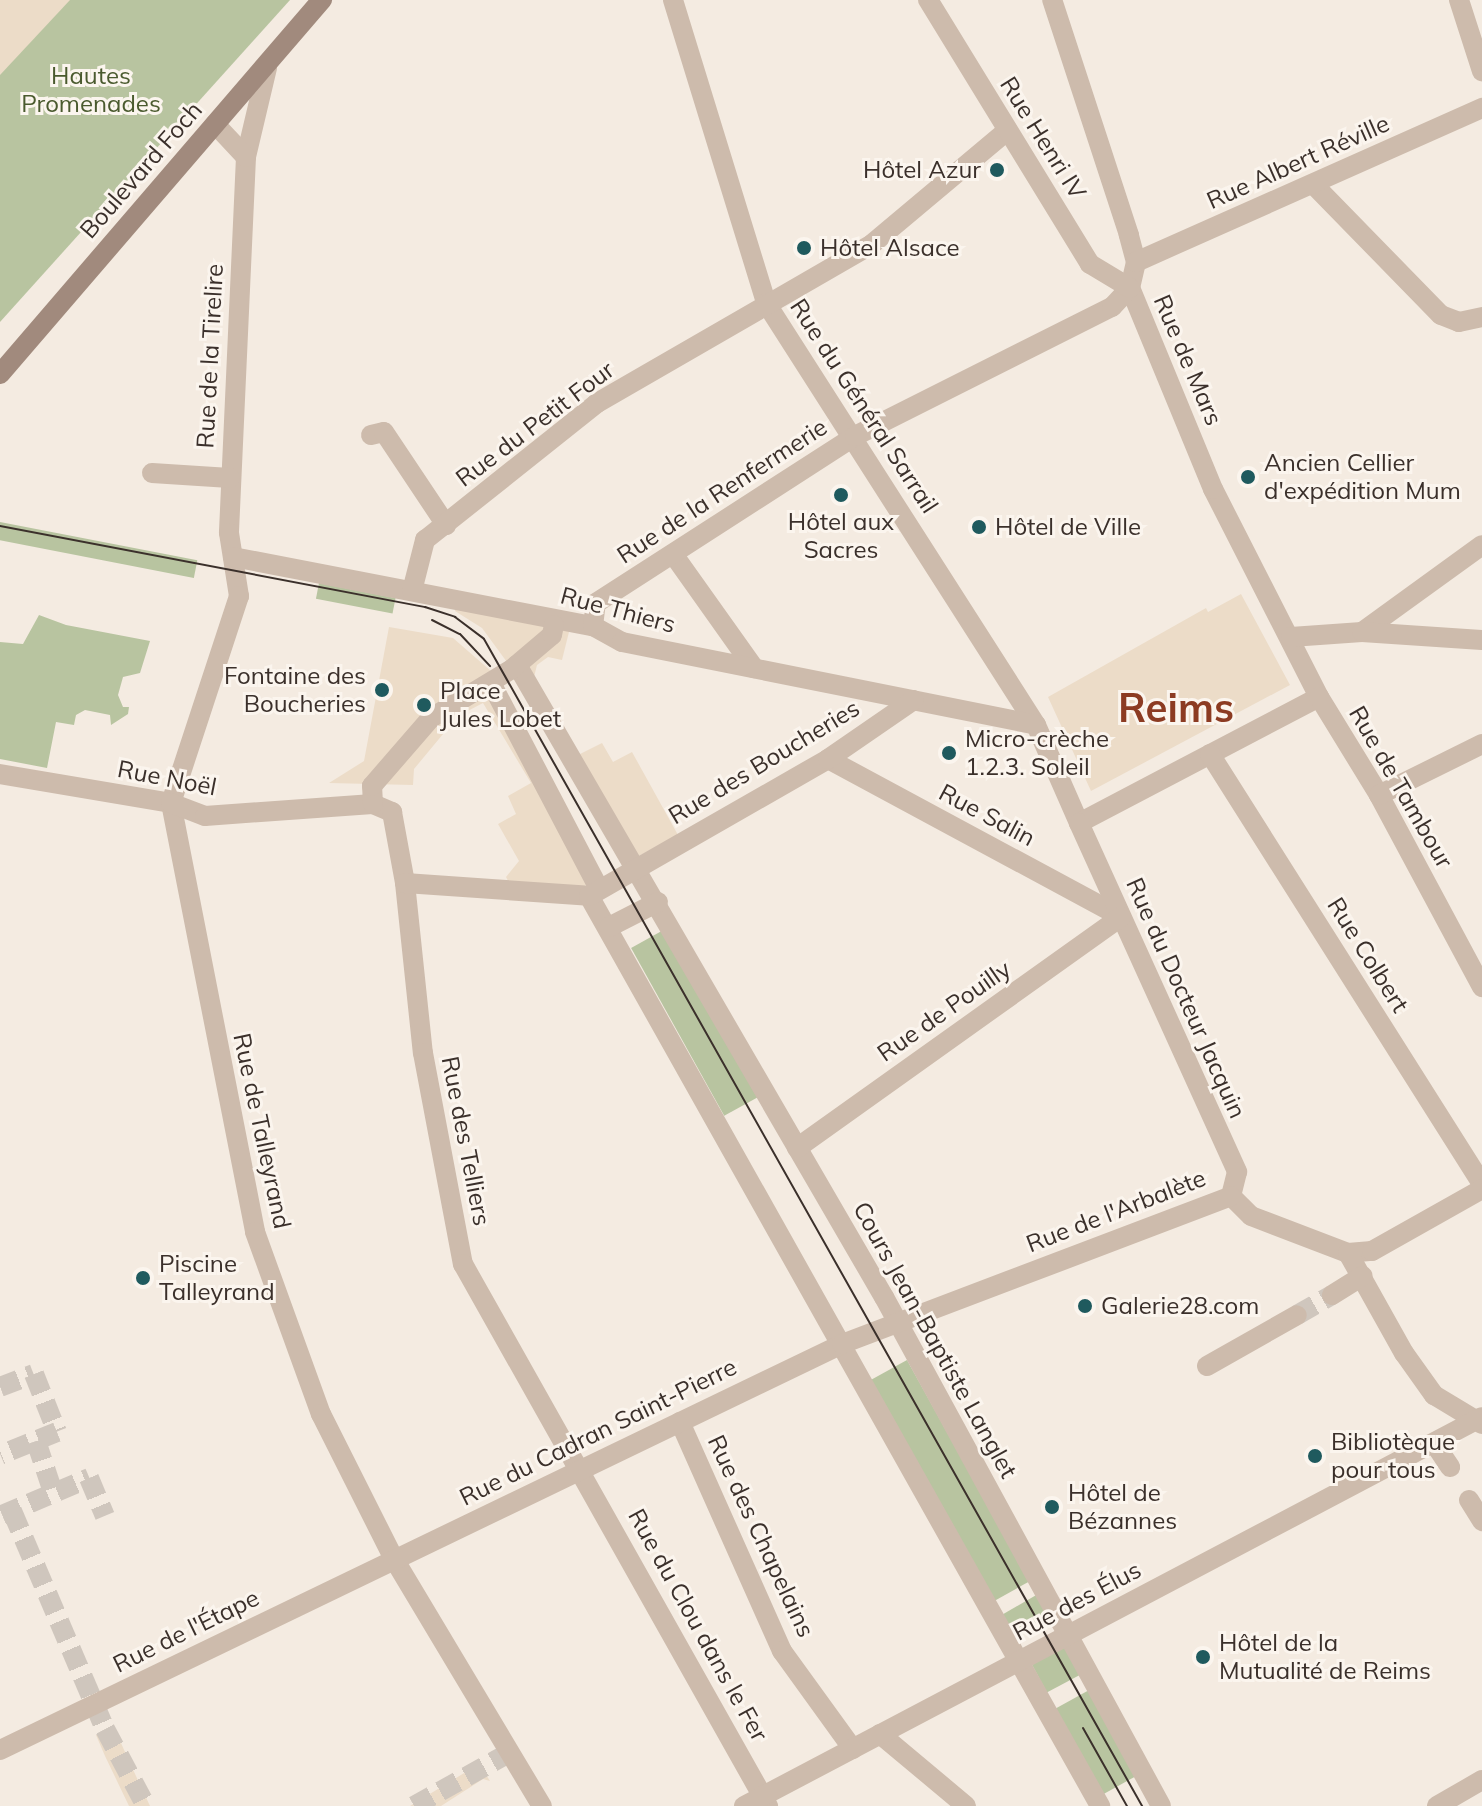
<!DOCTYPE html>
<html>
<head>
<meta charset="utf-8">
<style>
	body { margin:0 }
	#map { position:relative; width:1482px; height:1806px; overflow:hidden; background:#f4ebe1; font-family:Mulish,sans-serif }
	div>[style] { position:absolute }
	.green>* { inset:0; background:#b8c4a0; transform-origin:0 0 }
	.plaza>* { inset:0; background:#ecdcc8 }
	.street-tunnel>* { height:20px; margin-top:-10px; transform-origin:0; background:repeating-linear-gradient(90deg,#cfc6bd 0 20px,transparent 0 30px) }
	.street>* { height:20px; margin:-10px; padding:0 10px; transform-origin:10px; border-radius:10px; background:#cdbbac }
	.secondary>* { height:20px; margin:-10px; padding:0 10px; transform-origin:10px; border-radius:10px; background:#a18a7d }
	.tram>* { height:2px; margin:-1px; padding:0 1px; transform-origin:1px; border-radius:1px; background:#3b302b }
	.dots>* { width:22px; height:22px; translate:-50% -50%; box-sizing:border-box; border:4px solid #fbf5ee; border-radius:50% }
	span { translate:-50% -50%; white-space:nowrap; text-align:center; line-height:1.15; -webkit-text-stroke:6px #fbf5ee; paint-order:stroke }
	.park-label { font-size:24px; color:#4a5a2e }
	.street-label { font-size:24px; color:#3b302b }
	.poi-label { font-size:24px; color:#3b302b }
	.right { translate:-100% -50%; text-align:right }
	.left { translate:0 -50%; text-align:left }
	.town-label { font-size:40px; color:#8c3b22; font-weight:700 }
</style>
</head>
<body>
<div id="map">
	<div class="green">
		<i style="clip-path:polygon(0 0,290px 0,0 322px)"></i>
		<i style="left:0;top:522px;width:201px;height:18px;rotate:11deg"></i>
		<i style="left:319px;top:583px;width:78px;height:16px;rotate:11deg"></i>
		<i style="clip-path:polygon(39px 615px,66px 625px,150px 641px,140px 673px,123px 677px,118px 695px,123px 707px,129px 707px,128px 714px,111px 725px,110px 715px,85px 710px,76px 715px,74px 725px,56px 722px,47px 768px,0 759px,0 642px,23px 644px)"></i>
		<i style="left:667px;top:928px;width:192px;height:41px;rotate:61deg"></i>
		<i style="left:907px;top:1360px;width:253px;height:42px;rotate:61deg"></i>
		<i style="left:1038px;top:1594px;width:24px;height:42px;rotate:60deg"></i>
		<i style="left:1068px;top:1645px;width:32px;height:41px;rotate:62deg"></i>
		<i style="left:1091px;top:1689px;width:98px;height:43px;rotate:61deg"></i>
	</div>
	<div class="plaza">
		<i style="clip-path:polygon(0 0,70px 0,0 75px)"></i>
		<i style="clip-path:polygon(1241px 594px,1290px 685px,1091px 791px,1048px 697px,1206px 608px,1208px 612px)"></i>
		<i style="clip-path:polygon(456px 606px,570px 628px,562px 660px,548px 657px,537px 665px,534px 677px,578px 755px,602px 743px,613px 762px,632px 752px,678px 835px,622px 865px,512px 669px,482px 628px,455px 611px)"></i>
		<i style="clip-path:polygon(389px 627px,453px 638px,499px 678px,603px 877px,576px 890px,511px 887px,506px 877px,519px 861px,498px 824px,516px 814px,508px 796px,531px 783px,483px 703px,458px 716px,414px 769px,413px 785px,329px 783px,364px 761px)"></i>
		<i style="clip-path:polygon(113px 1725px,129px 1761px,150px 1806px,129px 1806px,105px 1756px,96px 1735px)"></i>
		<i style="clip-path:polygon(479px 1764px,490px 1781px,483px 1779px,441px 1806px,410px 1806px)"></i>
	</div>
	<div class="street-tunnel">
		<i style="left:1297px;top:1315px;width:40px;rotate:-29.7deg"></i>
		<i style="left:0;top:1387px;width:36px;rotate:-21deg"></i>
		<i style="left:34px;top:1374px;width:62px;rotate:68.4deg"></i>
		<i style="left:57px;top:1432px;width:61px;rotate:158deg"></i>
		<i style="left:36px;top:1441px;width:57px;rotate:71.6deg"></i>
		<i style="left:12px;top:1511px;width:237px;rotate:66.9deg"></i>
		<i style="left:105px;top:1729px;width:87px;rotate:62deg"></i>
		<i style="left:2px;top:1515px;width:95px;rotate:-23deg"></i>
		<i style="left:89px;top:1478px;width:41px;rotate:67.2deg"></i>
		<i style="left:414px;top:1806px;width:109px;rotate:-29.2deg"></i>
	</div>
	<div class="street">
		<i style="left:673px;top:0;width:317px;rotate:72.9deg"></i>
		<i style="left:766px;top:303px;width:501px;rotate:57.39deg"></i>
		<i style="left:1036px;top:725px;width:107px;rotate:66.3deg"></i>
		<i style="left:1079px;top:823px;width:271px;rotate:-27.7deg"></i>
		<i style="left:1319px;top:697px;width:233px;rotate:-117deg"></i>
		<i style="left:1213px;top:489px;width:217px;rotate:-112.4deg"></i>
		<i style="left:1130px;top:288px;width:27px;rotate:-77deg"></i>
		<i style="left:1136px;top:262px;width:28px;rotate:-105deg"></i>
		<i style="left:1129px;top:235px;width:247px;rotate:-108.1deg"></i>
		<i style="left:1459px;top:0;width:75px;rotate:72.1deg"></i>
		<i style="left:267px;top:68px;width:91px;rotate:103.3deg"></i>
		<i style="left:246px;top:157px;width:376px;rotate:92.6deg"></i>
		<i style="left:229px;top:533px;width:64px;rotate:81deg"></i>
		<i style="left:239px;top:596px;width:218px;rotate:108.2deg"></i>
		<i style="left:171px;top:803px;width:437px;rotate:78.9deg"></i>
		<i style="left:255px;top:1232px;width:194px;rotate:70.1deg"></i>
		<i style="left:321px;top:1414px;width:162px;rotate:63.3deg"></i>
		<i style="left:394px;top:1559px;width:288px;rotate:59.1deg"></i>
		<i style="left:215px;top:124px;width:45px;rotate:46.8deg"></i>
		<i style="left:1313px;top:184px;width:183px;rotate:45.7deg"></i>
		<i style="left:1441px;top:315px;width:19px;rotate:21deg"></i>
		<i style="left:1459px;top:322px;width:24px;rotate:-12deg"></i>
		<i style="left:1136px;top:262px;width:379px;rotate:-24deg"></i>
		<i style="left:371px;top:435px;width:13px;rotate:-13deg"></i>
		<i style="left:384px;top:432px;width:112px;rotate:56.3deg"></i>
		<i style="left:152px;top:473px;width:78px;rotate:3.7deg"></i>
		<i style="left:673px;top:554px;width:140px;rotate:54.6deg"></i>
		<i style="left:233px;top:557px;width:367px;rotate:10.9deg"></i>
		<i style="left:593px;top:626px;width:33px;rotate:29deg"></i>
		<i style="left:622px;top:642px;width:422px;rotate:11.3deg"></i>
		<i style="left:412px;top:591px;width:53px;rotate:-75.7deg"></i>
		<i style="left:425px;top:540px;width:220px;rotate:-38.5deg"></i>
		<i style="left:597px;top:403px;width:318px;rotate:-30deg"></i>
		<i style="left:872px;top:244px;width:177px;rotate:-40deg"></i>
		<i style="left:593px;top:626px;width:23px;rotate:-83deg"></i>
		<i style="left:596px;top:603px;width:308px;rotate:-32.8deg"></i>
		<i style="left:855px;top:436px;width:288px;rotate:-26.7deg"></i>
		<i style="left:1112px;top:307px;width:26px;rotate:-47deg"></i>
		<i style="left:1130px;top:288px;width:47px;rotate:-149deg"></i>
		<i style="left:1090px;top:264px;width:310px;rotate:-121.5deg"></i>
		<i style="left:1362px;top:632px;width:148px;rotate:-35.9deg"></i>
		<i style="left:1291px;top:637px;width:71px;rotate:-4deg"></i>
		<i style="left:1362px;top:632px;width:120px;rotate:3.8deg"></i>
		<i style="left:517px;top:665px;width:731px;rotate:59.86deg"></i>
		<i style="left:884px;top:1297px;width:579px;rotate:61.44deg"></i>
		<i style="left:491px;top:683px;width:230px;rotate:62.3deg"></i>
		<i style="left:1319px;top:697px;width:115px;rotate:58.5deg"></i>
		<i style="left:1379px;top:795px;width:218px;rotate:61.8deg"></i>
		<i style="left:1210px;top:754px;width:509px;rotate:57.68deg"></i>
		<i style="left:828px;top:759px;width:333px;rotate:28.3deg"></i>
		<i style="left:0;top:774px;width:173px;rotate:9.6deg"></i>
		<i style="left:171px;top:803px;width:36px;rotate:21deg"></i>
		<i style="left:205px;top:816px;width:168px;rotate:-4.1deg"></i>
		<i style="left:373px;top:804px;width:21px;rotate:23deg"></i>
		<i style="left:392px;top:812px;width:72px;rotate:79.6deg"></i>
		<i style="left:405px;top:883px;width:171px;rotate:84deg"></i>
		<i style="left:423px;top:1053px;width:215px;rotate:79.3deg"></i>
		<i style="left:463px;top:1264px;width:622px;rotate:60.63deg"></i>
		<i style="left:1379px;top:795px;width:115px;rotate:-26.3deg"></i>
		<i style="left:373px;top:804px;width:18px;rotate:-93deg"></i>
		<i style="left:372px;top:786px;width:90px;rotate:-49.1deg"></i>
		<i style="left:431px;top:718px;width:95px;rotate:-31.2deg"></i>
		<i style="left:512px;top:669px;width:52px;rotate:-40.4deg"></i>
		<i style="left:552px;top:635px;width:10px;rotate:-79deg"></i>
		<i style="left:1079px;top:823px;width:383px;rotate:65.6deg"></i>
		<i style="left:1237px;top:1172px;width:25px;rotate:104deg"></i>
		<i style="left:405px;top:883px;width:184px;rotate:4deg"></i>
		<i style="left:589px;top:896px;width:1044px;rotate:60.68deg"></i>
		<i style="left:589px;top:896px;width:275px;rotate:-29.8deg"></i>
		<i style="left:828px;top:759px;width:104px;rotate:-34.5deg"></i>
		<i style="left:609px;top:927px;width:55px;rotate:-27deg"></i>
		<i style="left:797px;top:1148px;width:398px;rotate:-35.5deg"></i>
		<i style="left:1231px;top:1196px;width:28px;rotate:45deg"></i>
		<i style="left:1251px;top:1216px;width:104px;rotate:20.9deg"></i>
		<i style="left:1348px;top:1253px;width:24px;rotate:-5deg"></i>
		<i style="left:1372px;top:1251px;width:126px;rotate:-29.4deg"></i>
		<i style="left:1348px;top:1253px;width:115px;rotate:60.8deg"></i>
		<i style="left:1404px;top:1353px;width:52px;rotate:54.5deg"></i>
		<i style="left:1434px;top:1395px;width:56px;rotate:31.1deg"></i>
		<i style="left:1332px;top:1295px;width:36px;rotate:-32deg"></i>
		<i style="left:1207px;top:1366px;width:103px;rotate:-29.5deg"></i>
		<i style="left:680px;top:1422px;width:251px;rotate:66deg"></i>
		<i style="left:782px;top:1651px;width:121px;rotate:54.1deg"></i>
		<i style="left:1434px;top:1443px;width:29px;rotate:56deg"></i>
		<i style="left:1469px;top:1500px;width:25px;rotate:58deg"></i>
		<i style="left:880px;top:1734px;width:112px;rotate:39.9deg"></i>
		<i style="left:0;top:1750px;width:935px;rotate:-25.74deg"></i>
		<i style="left:842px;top:1344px;width:416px;rotate:-20.8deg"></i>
		<i style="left:744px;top:1806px;width:834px;rotate:-27.79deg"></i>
		<i style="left:1437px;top:1806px;width:52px;rotate:-30deg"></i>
	</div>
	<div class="secondary">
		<i style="left:0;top:374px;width:494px;rotate:-49.3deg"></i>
	</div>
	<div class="tram">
		<i style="left:0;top:526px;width:433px;rotate:10.8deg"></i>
		<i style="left:425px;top:607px;width:32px;rotate:18deg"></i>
		<i style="left:455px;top:617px;width:36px;rotate:37deg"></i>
		<i style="left:484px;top:639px;width:1340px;rotate:60.58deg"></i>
		<i style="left:432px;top:620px;width:31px;rotate:27deg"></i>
		<i style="left:460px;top:634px;width:44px;rotate:46.8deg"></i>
		<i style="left:1083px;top:1728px;width:90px;rotate:60.6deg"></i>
	</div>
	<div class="dots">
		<i style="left:997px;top:170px;background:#1f5a5e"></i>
		<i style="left:804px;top:248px;background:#1f5a5e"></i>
		<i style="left:1248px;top:477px;background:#1f5a5e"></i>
		<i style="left:841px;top:495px;background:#1f5a5e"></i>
		<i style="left:979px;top:527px;background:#1f5a5e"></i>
		<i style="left:382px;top:690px;background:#1f5a5e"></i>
		<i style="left:424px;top:705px;background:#1f5a5e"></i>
		<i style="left:949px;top:753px;background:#1f5a5e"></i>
		<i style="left:143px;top:1278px;background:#1f5a5e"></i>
		<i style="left:1085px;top:1306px;background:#1f5a5e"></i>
		<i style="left:1315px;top:1456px;background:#1f5a5e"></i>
		<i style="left:1052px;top:1507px;background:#1f5a5e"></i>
		<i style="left:1203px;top:1657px;background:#1f5a5e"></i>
	</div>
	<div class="park-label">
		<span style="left:91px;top:90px">Hautes<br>Promenades</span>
	</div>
	<div class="street-label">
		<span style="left:1043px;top:138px;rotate:58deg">Rue Henri IV</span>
		<span style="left:1298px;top:162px;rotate:-24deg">Rue Albert Réville</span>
		<span style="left:141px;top:170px;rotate:-49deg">Boulevard Foch</span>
		<span style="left:210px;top:356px;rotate:-87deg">Rue de la Tirelire</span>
		<span style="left:1188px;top:360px;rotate:67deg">Rue de Mars</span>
		<span style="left:864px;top:406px;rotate:57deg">Rue du Général Sarrail</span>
		<span style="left:535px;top:424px;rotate:-37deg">Rue du Petit Four</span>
		<span style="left:722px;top:491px;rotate:-33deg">Rue de la Renfermerie</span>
		<span style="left:618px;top:610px;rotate:15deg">Rue Thiers</span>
		<span style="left:764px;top:762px;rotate:-31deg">Rue des Boucheries</span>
		<span style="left:167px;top:778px;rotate:11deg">Rue Noël</span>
		<span style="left:1401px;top:787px;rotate:60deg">Rue de Tambour</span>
		<span style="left:987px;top:815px;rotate:28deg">Rue Salin</span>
		<span style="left:1368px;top:955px;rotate:58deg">Rue Colbert</span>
		<span style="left:1186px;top:998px;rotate:66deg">Rue du Docteur Jacquin</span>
		<span style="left:944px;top:1011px;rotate:-35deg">Rue de Pouilly</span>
		<span style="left:262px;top:1131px;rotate:78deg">Rue de Talleyrand</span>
		<span style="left:466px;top:1141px;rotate:79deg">Rue des Telliers</span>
		<span style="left:1116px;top:1211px;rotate:-21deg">Rue de l'Arbalète</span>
		<span style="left:935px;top:1340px;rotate:61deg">Cours Jean-Baptiste Langlet</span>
		<span style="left:598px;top:1432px;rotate:-26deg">Rue du Cadran Saint-Pierre</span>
		<span style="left:761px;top:1536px;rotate:65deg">Rue des Chapelains</span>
		<span style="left:1077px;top:1601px;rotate:-28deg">Rue des Élus</span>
		<span style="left:698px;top:1625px;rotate:61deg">Rue du Clou dans le Fer</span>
		<span style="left:186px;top:1631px;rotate:-26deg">Rue de l'Étape</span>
	</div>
	<div class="poi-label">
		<span class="right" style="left:981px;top:170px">Hôtel Azur</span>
		<span class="left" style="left:820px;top:248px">Hôtel Alsace</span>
		<span class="left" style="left:1264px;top:477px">Ancien Cellier<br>d'expédition Mum</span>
		<span style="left:841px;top:536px">Hôtel aux<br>Sacres</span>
		<span class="left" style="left:995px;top:527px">Hôtel de Ville</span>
		<span class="right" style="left:366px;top:690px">Fontaine des<br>Boucheries</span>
		<span class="left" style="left:440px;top:705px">Place<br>Jules Lobet</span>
		<span class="left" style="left:965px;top:753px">Micro-crèche<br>1.2.3. Soleil</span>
		<span class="left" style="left:159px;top:1278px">Piscine<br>Talleyrand</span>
		<span class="left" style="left:1101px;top:1306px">Galerie28.com</span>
		<span class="left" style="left:1331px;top:1456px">Bibliotèque<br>pour tous</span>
		<span class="left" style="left:1068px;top:1507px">Hôtel de<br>Bézannes</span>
		<span class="left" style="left:1219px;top:1657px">Hôtel de la<br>Mutualité de Reims</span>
	</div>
	<div class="town-label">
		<span style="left:1176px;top:707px">Reims</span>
	</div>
</div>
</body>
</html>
